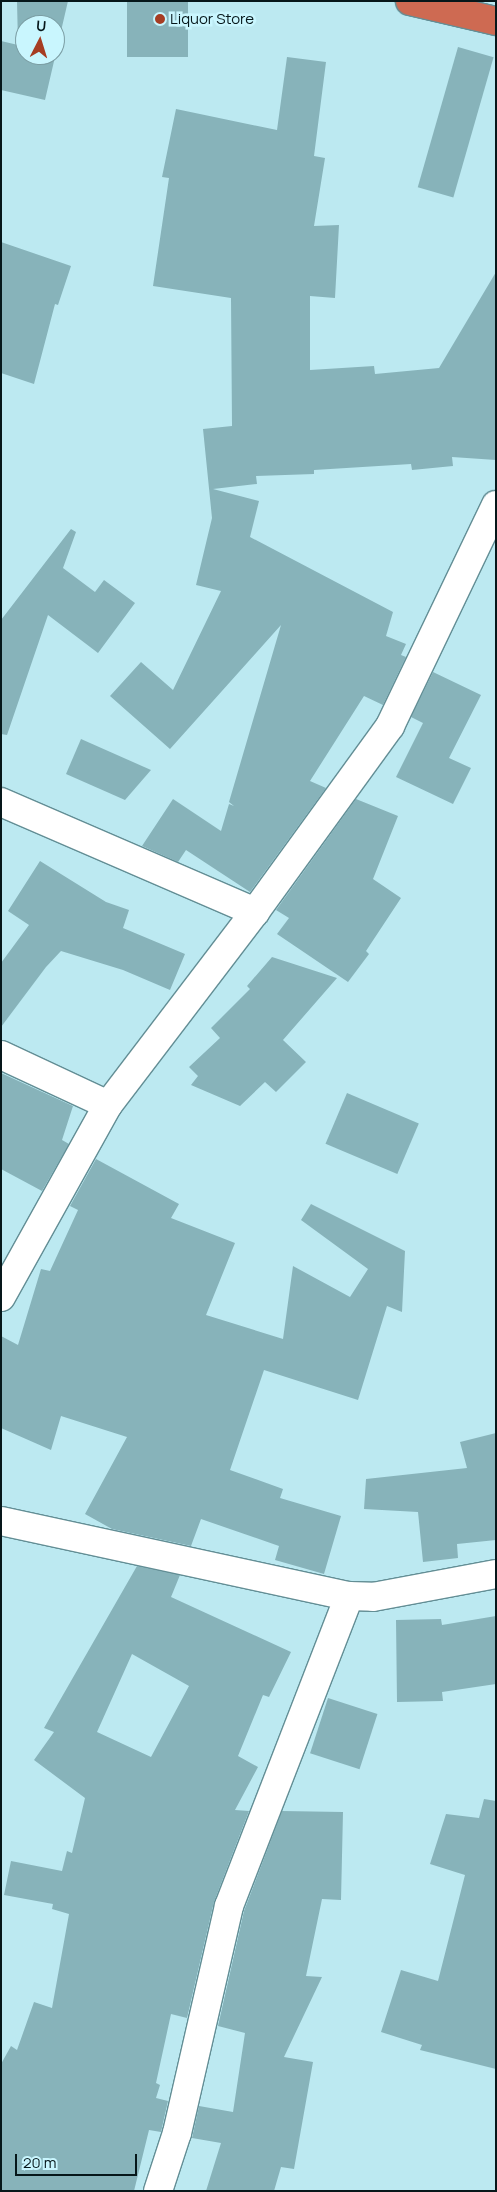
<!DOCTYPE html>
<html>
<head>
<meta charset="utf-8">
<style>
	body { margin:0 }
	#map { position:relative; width:497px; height:2192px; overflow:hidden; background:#bce9f1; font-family:Manrope,sans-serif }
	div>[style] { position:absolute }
	.building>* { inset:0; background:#87b3ba; transform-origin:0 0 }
	.roads { filter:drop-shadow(1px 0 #638e95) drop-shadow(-1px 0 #638e95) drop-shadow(0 1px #638e95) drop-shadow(0 -1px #638e95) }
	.street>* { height:28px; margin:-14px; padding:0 14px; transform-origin:14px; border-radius:14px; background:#fff }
	.secondary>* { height:28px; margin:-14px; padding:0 14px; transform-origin:14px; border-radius:14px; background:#fff }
	.highway>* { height:28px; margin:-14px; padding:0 14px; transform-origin:14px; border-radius:14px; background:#ce6a52 }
	.dots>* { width:14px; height:14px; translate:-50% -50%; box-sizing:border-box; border:2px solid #c9f6fe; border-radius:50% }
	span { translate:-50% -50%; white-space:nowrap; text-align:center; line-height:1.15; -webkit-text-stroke:5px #c9f6fe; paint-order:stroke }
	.poi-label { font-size:15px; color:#06171a }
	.left { translate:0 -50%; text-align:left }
	.frame { position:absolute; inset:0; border:2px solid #06171a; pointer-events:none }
	.north { position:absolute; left:15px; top:15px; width:50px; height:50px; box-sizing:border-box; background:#c9f6fe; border:1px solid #7b9da3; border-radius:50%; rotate:5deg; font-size:14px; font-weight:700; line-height:20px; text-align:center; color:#06171a }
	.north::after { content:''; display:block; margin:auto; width:18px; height:22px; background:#a63d23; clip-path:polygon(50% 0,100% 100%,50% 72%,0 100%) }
	.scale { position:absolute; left:15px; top:2154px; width:122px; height:22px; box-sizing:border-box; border:2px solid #06171a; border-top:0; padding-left:6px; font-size:15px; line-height:18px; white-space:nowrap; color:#06171a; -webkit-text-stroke:4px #c9f6fe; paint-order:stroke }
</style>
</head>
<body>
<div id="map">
	<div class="building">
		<i style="clip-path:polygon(evenodd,17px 1px,68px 1px,45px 100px,1px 90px,1px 41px,18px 45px,17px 1px,25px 25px,55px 25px,55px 55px,25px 55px,25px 25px)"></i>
		<i style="left:127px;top:1px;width:61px;height:56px"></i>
		<i style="left:458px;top:47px;width:37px;height:146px;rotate:16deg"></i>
		<i style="clip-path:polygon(287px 57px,326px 62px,314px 156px,325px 158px,314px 226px,339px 225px,335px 298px,310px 296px,310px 370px,374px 366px,375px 374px,439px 368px,496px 272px,496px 460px,452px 457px,453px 466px,412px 470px,411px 464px,314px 470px,314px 474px,256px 476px,257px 484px,213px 489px,259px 501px,250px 537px,393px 612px,386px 636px,406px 644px,401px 655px,406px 657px,383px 705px,364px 696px,310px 781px,326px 788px,250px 892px,186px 850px,178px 862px,142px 846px,173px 799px,221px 831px,229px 804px,234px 806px,229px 802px,281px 625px,170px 749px,110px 696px,141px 662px,173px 690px,221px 591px,196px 585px,212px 518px,203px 429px,232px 426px,231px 298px,153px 286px,169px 178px,162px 177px,176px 109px,277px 130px)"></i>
		<i style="clip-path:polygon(1px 242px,71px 266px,58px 305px,55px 304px,34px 384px,1px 373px)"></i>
		<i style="clip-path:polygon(71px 529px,76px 532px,63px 568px,95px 592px,104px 580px,135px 603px,98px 653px,48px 615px,7px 735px,1px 734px,1px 620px)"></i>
		<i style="clip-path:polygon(433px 672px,481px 695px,449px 758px,471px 768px,453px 804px,396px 777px,423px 723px,411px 717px)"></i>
		<i style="clip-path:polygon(81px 739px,151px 770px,125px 800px,66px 774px)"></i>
		<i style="clip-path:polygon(356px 799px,398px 816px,373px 879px,401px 898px,366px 951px,369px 954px,348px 982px,277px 934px,289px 918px,276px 910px)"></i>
		<i style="clip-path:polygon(40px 861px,106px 902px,129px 910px,123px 928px,185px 954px,170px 990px,123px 970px,61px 951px,46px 967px,1px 1027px,1px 963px,29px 925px,8px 911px)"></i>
		<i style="clip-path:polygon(272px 957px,337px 978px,283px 1040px,306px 1062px,276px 1092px,265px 1082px,240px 1106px,191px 1085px,198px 1076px,189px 1067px,220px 1038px,211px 1028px,250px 989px,247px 986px)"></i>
		<i style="clip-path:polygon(1px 1073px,73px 1106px,62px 1140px,69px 1144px,42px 1191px,1px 1169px)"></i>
		<i style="left:347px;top:1093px;width:78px;height:55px;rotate:23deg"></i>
		<i style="clip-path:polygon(96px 1159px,179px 1204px,171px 1218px,235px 1243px,206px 1315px,283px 1339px,293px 1266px,350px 1297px,368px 1269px,301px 1220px,311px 1204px,405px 1251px,402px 1312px,387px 1306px,358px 1400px,264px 1370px,230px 1470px,283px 1489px,280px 1498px,341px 1516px,324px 1574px,275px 1560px,279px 1546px,201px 1519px,191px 1546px,112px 1529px,85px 1514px,127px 1437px,61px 1416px,51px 1450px,1px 1428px,1px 1336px,18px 1345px,41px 1269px,50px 1271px,78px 1210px,70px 1206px)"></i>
		<i style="clip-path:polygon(496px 1433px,496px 1540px,457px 1544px,458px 1558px,423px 1562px,418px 1512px,364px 1509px,366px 1479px,467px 1468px,460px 1442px)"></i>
		<i style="clip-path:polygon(evenodd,137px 1566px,180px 1575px,171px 1597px,291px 1652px,269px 1697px,263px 1695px,238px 1756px,258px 1767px,235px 1810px,249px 1811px,214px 1902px,187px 2018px,171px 2014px,156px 2083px,160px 2085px,156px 2098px,168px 2101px,161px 2132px,149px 2130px,134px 2191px,1px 2191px,1px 2064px,11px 2046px,17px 2050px,34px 2002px,52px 2008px,69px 1914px,52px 1909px,53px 1904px,4px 1895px,11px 1861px,62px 1871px,67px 1851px,72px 1853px,85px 1798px,34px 1760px,54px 1732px,44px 1728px,137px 1566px,132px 1654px,189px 1686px,151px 1757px,97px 1732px,132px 1654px)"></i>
		<i style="clip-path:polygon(496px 1616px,496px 1684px,442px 1692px,443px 1701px,397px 1702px,396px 1620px,441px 1619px,442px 1625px)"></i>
		<i style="left:328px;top:1698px;width:52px;height:58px;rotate:18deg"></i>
		<i style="clip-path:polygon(484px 1799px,496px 1801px,496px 2069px,420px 2050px,422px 2045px,381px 2032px,401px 1970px,438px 1981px,465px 1875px,430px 1864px,446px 1814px,479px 1818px)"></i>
		<i style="clip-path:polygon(282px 1811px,343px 1812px,341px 1900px,322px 1899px,306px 1976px,322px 1977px,284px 2057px,313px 2062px,294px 2169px,281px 2167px,274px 2191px,206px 2191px,221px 2143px,192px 2138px,199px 2106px,233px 2112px,245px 2033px,218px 2026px,244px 1911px)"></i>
	</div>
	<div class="roads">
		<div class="street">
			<i style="left:1px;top:802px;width:277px;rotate:23.4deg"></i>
			<i style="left:1px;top:1055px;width:118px;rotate:25deg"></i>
			<i style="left:1px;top:1297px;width:220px;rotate:-60.9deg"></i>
			<i style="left:108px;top:1105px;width:243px;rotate:-52.7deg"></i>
			<i style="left:255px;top:912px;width:230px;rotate:-54deg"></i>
			<i style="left:390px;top:726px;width:245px;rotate:-64.4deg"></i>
			<i style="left:158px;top:2191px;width:61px;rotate:-71.9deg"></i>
			<i style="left:177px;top:2133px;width:233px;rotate:-77.1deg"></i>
			<i style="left:229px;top:1906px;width:332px;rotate:-68.8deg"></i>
		</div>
		<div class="secondary">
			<i style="left:1px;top:1521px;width:356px;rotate:12.2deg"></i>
			<i style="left:349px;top:1596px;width:24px;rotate:2deg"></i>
			<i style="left:373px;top:1597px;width:125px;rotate:-10.6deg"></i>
		</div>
		<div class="highway">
			<i style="left:410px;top:1px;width:88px;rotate:13.1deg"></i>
		</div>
	</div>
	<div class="dots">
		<i style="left:160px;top:19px;background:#a63d23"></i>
	</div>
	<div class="poi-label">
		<span class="left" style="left:170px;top:19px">Liquor Store</span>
	</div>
	<div class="frame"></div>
	<div class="north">U</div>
	<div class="scale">20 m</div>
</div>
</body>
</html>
